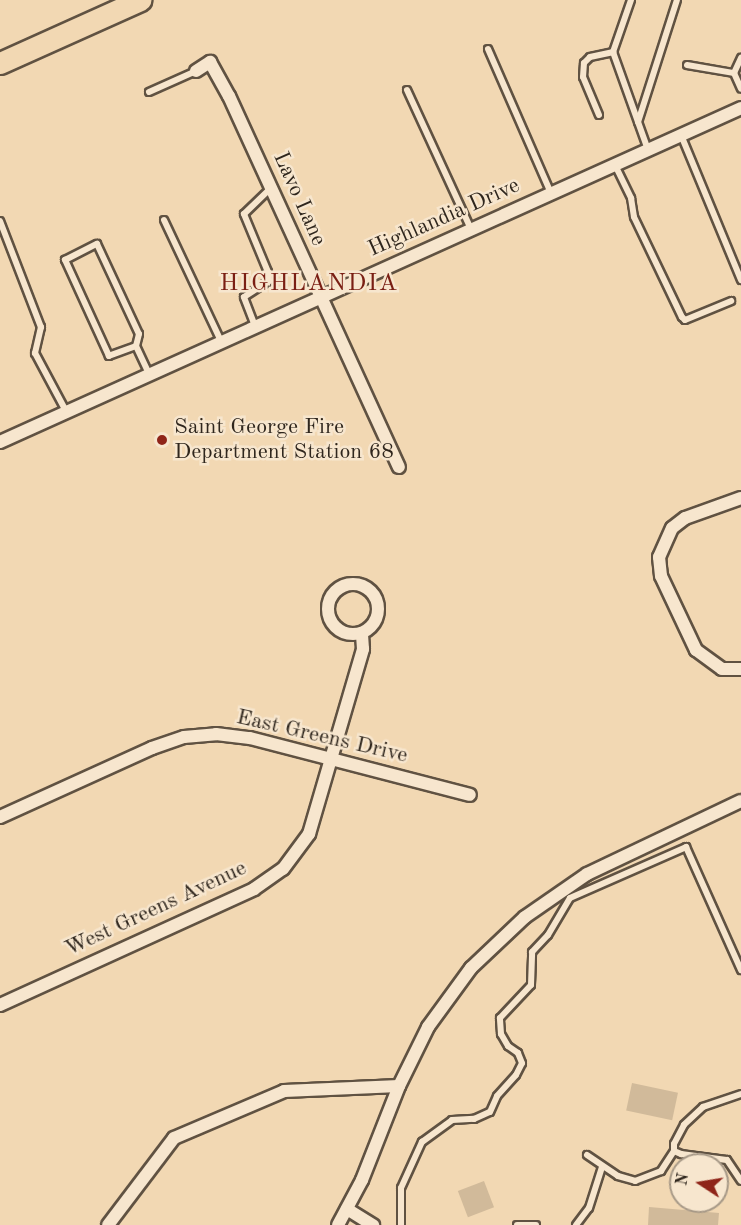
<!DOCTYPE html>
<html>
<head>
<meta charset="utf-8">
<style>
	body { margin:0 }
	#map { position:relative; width:741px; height:1225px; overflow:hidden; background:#f2d8b3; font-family:"Old Standard TT",serif }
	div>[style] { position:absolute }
	.green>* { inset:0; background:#d1ba9a; transform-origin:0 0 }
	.roads { filter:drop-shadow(2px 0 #605242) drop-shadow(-2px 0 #605242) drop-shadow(0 2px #605242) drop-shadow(0 -2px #605242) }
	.lane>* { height:6px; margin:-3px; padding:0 3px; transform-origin:3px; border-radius:3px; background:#f7e6ce }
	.street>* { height:12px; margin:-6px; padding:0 6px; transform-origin:6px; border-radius:6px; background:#f7e6ce }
	.street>.ring { margin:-6px; padding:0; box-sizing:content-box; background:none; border:12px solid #f7e6ce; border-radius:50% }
	.highway>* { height:21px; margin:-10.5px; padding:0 10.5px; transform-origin:10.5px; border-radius:10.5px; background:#f2d8b3 }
	.dots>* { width:16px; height:16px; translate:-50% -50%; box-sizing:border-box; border:3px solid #f7e6ce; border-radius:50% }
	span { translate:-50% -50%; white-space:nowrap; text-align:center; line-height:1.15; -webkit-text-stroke:5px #f7e6ce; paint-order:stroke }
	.street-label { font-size:22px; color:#2f261d }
	.poi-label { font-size:22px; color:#2f261d }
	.left { translate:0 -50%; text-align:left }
	.neighbourhood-label { font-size:24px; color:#7a1f14; letter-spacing:1.5px }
	.north { position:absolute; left:669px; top:1153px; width:60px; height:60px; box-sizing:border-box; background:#f7e6ce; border:2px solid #a79987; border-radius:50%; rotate:282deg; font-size:16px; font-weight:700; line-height:24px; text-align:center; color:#2f261d }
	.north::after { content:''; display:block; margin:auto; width:21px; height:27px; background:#8f2418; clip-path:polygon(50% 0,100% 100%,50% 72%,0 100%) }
</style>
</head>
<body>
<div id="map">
	<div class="green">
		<i style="left:632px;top:1083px;width:47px;height:28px;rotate:12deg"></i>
		<i style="left:484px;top:1181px;width:28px;height:28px;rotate:69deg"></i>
		<i style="clip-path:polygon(649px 1207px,719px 1213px,718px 1225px,648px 1225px)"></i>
	</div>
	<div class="roads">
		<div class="lane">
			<i style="left:631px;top:0;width:55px;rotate:109.1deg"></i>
			<i style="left:613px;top:52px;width:104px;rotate:70.3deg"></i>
			<i style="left:488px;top:49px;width:157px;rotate:66.4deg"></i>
			<i style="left:687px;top:65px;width:48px;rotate:9.7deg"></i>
			<i style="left:734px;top:73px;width:17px;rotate:66deg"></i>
			<i style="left:734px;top:73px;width:17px;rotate:-65deg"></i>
			<i style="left:407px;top:90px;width:153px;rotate:65.3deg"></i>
			<i style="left:149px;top:92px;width:51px;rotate:-24.1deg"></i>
			<i style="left:599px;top:115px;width:41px;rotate:-112.8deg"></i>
			<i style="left:583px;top:77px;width:14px;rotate:-86deg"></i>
			<i style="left:584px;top:63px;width:8px;rotate:-45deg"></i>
			<i style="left:590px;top:57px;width:24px;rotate:-12deg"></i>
			<i style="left:638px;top:122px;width:128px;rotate:-72.3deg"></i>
			<i style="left:681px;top:135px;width:157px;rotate:67.5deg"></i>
			<i style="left:615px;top:165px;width:37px;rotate:64deg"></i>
			<i style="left:631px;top:198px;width:19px;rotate:81deg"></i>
			<i style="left:634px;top:217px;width:111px;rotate:64.4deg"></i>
			<i style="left:682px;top:317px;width:4px;rotate:45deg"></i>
			<i style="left:685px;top:320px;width:50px;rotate:-22.4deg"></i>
			<i style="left:164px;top:220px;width:134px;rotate:64.8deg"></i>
			<i style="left:0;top:221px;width:114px;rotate:68.9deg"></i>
			<i style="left:41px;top:327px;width:27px;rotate:103deg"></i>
			<i style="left:35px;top:353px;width:66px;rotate:61.9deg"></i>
			<i style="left:255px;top:326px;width:31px;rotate:-111deg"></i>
			<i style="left:244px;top:297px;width:30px;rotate:-33deg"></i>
			<i style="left:269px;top:281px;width:9px;rotate:-96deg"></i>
			<i style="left:268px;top:272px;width:63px;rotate:-112.5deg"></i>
			<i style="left:244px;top:214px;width:39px;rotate:-44deg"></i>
			<i style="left:136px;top:346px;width:29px;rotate:160deg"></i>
			<i style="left:109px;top:356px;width:106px;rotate:-114.6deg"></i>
			<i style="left:65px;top:260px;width:36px;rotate:-27deg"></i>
			<i style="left:97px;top:244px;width:99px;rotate:65deg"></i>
			<i style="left:139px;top:334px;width:12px;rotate:104deg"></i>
			<i style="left:136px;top:346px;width:31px;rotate:65deg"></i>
			<i style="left:741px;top:1094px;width:40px;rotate:161.1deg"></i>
			<i style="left:703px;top:1107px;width:26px;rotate:137deg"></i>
			<i style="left:684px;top:1125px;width:21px;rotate:118deg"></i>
			<i style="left:674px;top:1144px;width:7px;rotate:90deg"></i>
			<i style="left:674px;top:1151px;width:8px;rotate:23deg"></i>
			<i style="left:681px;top:1154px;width:46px;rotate:7.4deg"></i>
			<i style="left:727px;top:1160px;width:25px;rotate:56deg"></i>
			<i style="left:587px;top:1155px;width:37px;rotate:34deg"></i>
			<i style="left:618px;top:1176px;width:18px;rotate:16deg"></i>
			<i style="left:635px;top:1181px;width:28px;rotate:-21deg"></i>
			<i style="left:661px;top:1171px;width:24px;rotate:-57deg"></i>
			<i style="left:401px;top:1225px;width:37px;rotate:-90deg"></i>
			<i style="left:401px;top:1188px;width:51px;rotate:-65.5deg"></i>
			<i style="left:422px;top:1142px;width:37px;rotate:-36deg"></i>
			<i style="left:452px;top:1120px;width:22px;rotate:-3deg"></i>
			<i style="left:474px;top:1119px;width:17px;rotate:-24deg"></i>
			<i style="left:490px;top:1112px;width:17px;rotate:-66deg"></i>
			<i style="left:497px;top:1096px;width:28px;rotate:-48deg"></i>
			<i style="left:516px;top:1075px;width:13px;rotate:-63deg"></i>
			<i style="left:522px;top:1063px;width:11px;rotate:-112deg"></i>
			<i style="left:518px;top:1053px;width:12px;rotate:-145deg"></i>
			<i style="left:508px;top:1046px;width:14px;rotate:-120deg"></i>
			<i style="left:501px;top:1034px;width:16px;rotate:-94deg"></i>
			<i style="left:500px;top:1018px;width:45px;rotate:-46.8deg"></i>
			<i style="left:531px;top:985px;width:33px;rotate:-88deg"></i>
			<i style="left:532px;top:952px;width:23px;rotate:-47deg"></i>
			<i style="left:548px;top:935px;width:43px;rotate:-59.3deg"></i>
			<i style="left:570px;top:898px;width:127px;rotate:-23.7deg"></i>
			<i style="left:686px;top:847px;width:135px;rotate:65.9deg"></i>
			<i style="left:517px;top:1225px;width:19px"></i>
			<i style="left:576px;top:1225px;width:21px;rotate:-53deg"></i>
			<i style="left:589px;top:1208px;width:43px;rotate:-72.4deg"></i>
		</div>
		<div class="street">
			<i style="left:196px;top:71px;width:17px;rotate:-33deg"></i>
			<i style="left:210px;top:62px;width:39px;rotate:61deg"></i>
			<i style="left:229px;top:96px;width:408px;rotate:65.4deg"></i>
			<i style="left:0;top:442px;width:813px;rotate:-24.26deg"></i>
			<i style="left:741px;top:498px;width:59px;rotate:160.3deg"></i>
			<i style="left:685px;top:518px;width:16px;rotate:142deg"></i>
			<i style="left:672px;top:528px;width:32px;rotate:114deg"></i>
			<i style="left:659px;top:557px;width:19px;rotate:84deg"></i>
			<i style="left:661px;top:576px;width:82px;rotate:64.7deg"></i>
			<i style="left:696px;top:650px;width:32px;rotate:36deg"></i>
			<i style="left:722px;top:669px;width:19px"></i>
			<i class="ring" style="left:328px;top:584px;width:38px;height:38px"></i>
			<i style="left:0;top:817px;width:167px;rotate:-24.4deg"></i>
			<i style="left:152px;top:748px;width:34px;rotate:-19deg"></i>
			<i style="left:184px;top:737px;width:32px;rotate:-5deg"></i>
			<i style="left:216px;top:734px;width:34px;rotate:7deg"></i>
			<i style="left:250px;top:738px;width:227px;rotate:14.5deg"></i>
			<i style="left:0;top:1005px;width:279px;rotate:-24.5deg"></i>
			<i style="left:254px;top:889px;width:35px;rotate:-35deg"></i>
			<i style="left:283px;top:869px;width:44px;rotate:-53.4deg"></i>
			<i style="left:309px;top:834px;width:193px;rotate:-73.7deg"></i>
			<i style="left:363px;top:649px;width:16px;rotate:-94deg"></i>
			<i style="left:347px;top:1209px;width:31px;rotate:32deg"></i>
			<i style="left:108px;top:1225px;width:109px;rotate:-52.8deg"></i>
			<i style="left:174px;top:1138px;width:120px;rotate:-23.1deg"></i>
			<i style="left:284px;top:1091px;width:115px;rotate:-2.5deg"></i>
			<i style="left:338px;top:1225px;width:51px;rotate:-61.9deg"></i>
			<i style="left:362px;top:1180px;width:101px;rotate:-68.5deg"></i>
			<i style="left:399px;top:1086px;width:66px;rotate:-63.8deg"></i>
			<i style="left:428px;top:1027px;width:73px;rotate:-53.9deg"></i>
			<i style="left:471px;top:968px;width:74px;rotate:-43.4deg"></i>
			<i style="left:525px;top:917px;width:75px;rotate:-34.7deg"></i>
			<i style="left:587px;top:874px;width:170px;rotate:-25.4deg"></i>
		</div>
		<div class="highway">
			<i style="left:0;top:63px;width:154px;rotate:-24.2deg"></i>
		</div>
	</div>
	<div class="dots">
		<i style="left:162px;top:440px;background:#8f2418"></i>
	</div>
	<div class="street-label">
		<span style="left:299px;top:199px;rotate:66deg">Lavo Lane</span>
		<span style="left:444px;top:218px;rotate:-24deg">Highlandia Drive</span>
		<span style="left:322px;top:737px;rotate:13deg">East Greens Drive</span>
		<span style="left:156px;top:909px;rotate:-25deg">West Greens Avenue</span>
	</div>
	<div class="poi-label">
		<span class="left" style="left:174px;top:440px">Saint George Fire<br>Department Station 68</span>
	</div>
	<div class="neighbourhood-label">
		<span style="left:309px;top:285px">HIGHLANDIA</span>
	</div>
	<div class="north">N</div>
</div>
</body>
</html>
